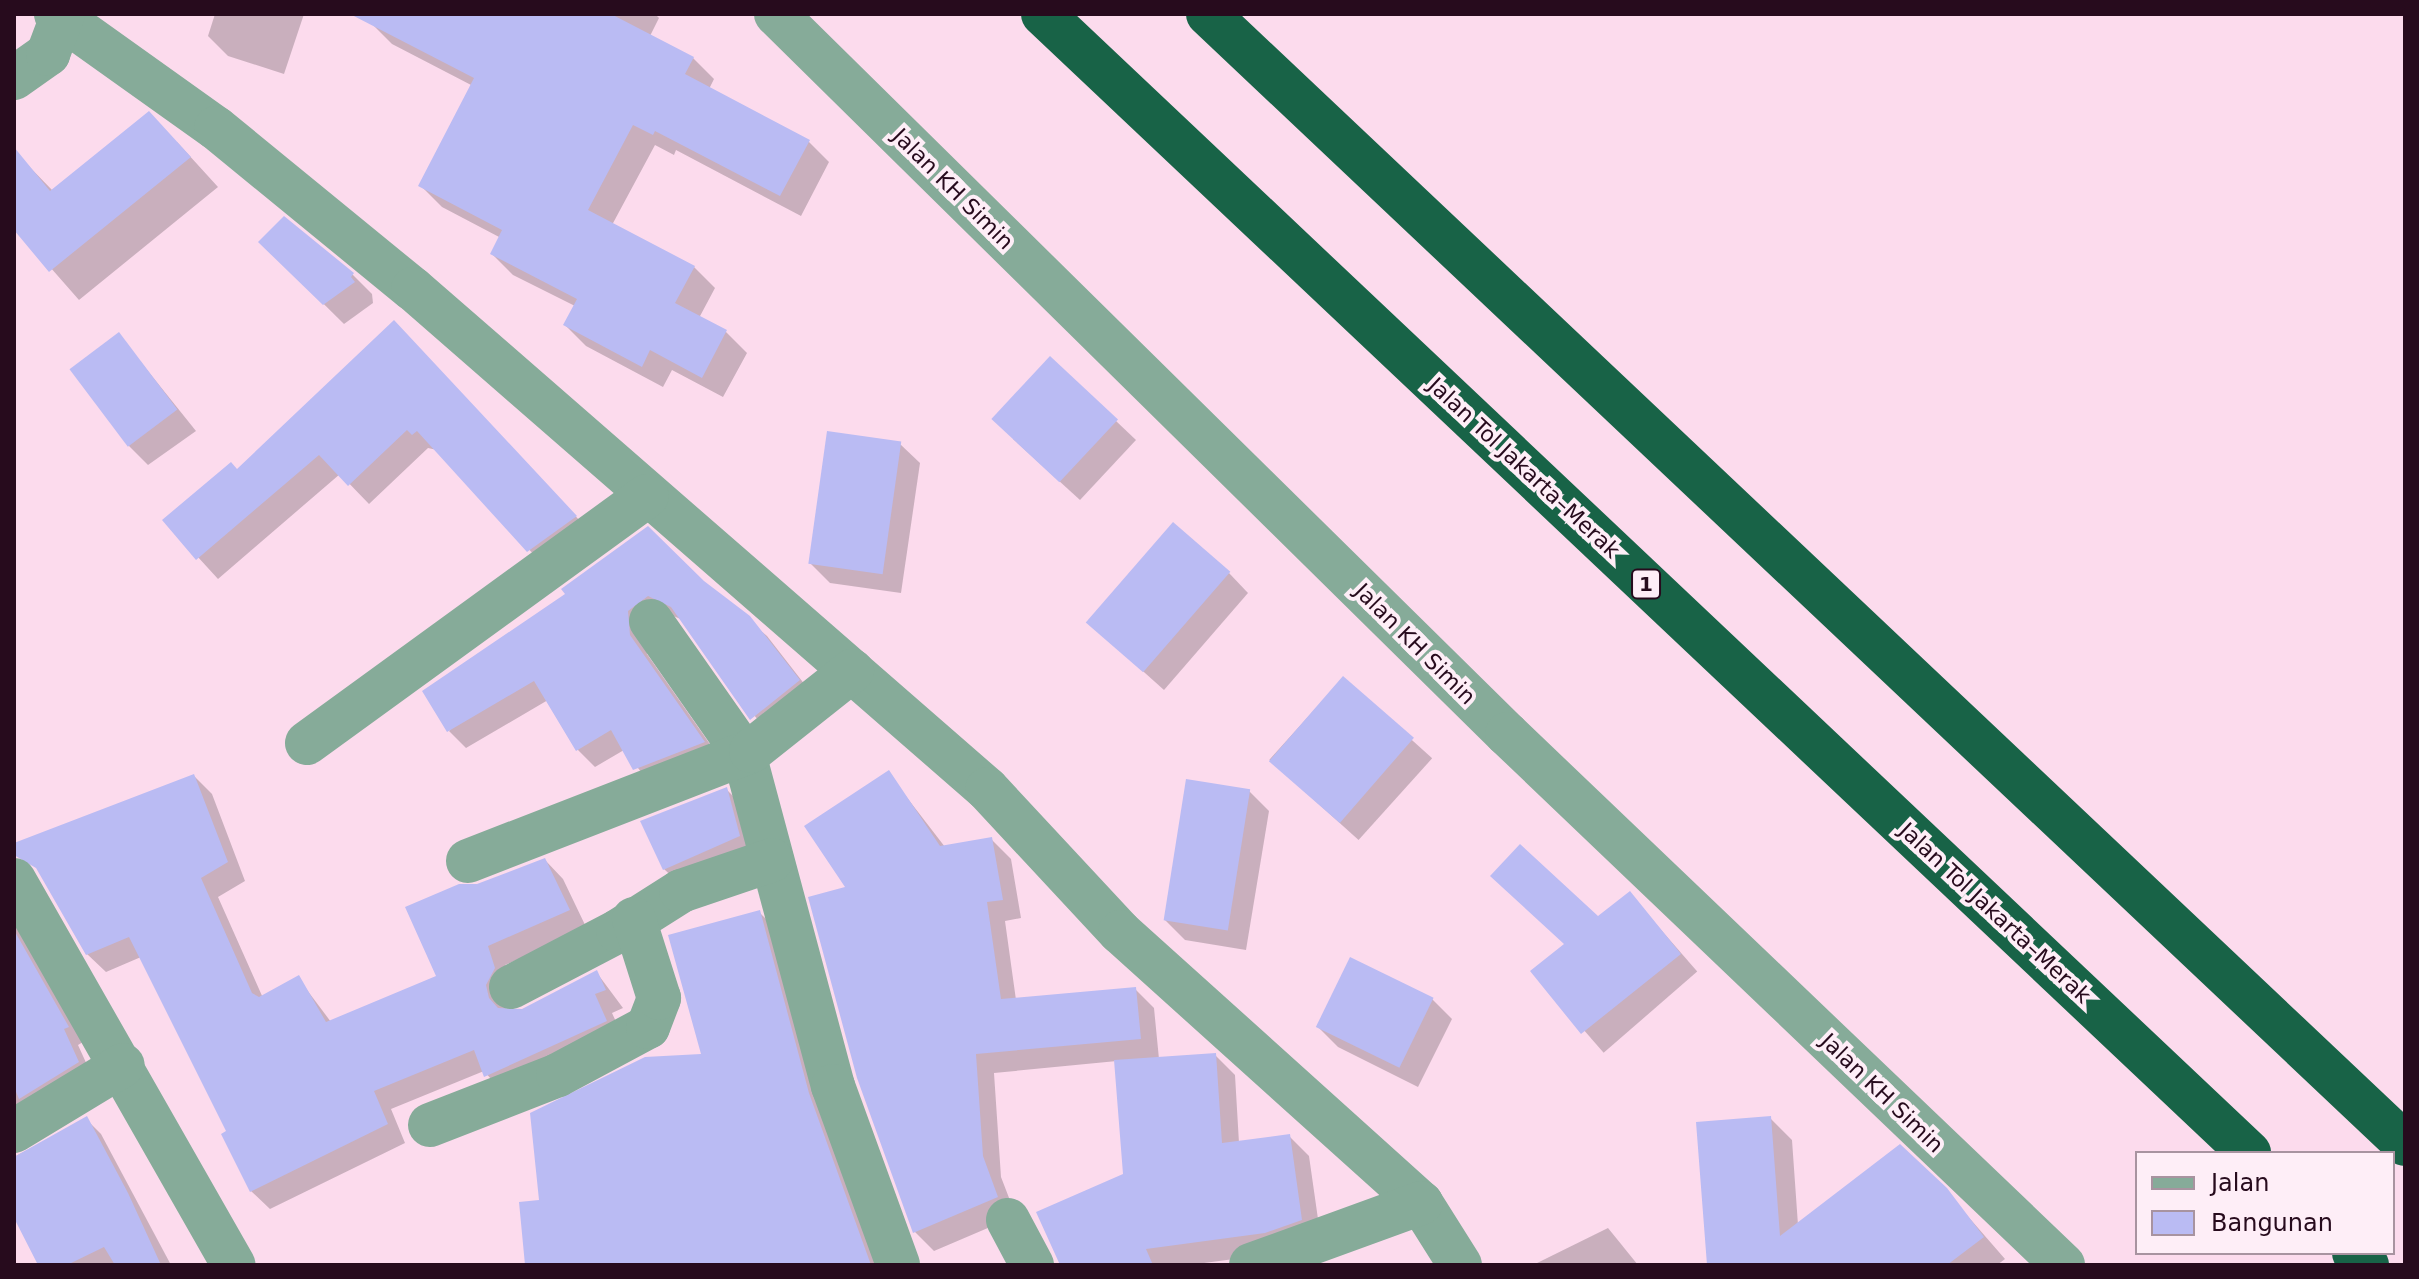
<!DOCTYPE html>
<html>
<head>
<meta charset="utf-8">
<style>
	body { margin:0 }
	#map { position:relative; width:2419px; height:1279px; overflow:hidden; background:#fcdbed; font-family:"DejaVu Sans",sans-serif }
	div>[style] { position:absolute }
	.shadow>* { inset:0; background:#0003; transform-origin:0 0 }
	.building>* { inset:0; background:#babbf3; transform-origin:0 0 }
	.minor>* { height:44px; margin:-22px; padding:0 22px; transform-origin:22px; border-radius:22px; background:#86ab99 }
	.highway>* { height:44px; margin:-22px; padding:0 22px; transform-origin:22px; border-radius:22px; background:#186347 }
	span { translate:-50% -50%; white-space:nowrap; text-align:center; line-height:1.15; -webkit-text-stroke:8px #feeef7; paint-order:stroke }
	.shield-label span { padding:2px 6px; background:#feeef7; border:2px solid; border-radius:6px; -webkit-text-stroke-width:0 }
	.shield-label { font-size:20px; color:#270b1d; font-weight:700 }
	.street-label { font-size:22px; color:#270b1d }
	.frame { position:absolute; inset:0; border:16px solid #270b1d; pointer-events:none }
	.legend { position:absolute; left:2135px; top:1151px; width:260px; height:104px; box-sizing:border-box; background:#feeef7; border:2px solid #a893a0; margin:0; padding:10px 14px; list-style:none; font-size:24px; color:#270b1d }
	.legend li { display:flex; align-items:center; gap:16px; height:40px }
	.legend b { width:40px; border:2px solid #a893a0 }
</style>
</head>
<body>
<div id="map">
	<div class="shadow">
		<i style="clip-path:polygon(215px 14px,304px 14px,284px 74px,228px 56px,208px 36px)"></i>
		<i style="clip-path:polygon(376px 14px,655px 14px,659px 18px,650px 36px,693px 58px,714px 79px,709px 89px,808px 141px,829px 162px,801px 216px,676px 150px,674px 155px,655px 145px,612px 225px,694px 267px,715px 288px,699px 318px,726px 332px,747px 353px,723px 397px,672px 370px,663px 387px,586px 346px,565px 325px,575px 306px,513px 275px,492px 254px,501px 238px,442px 207px,421px 186px,473px 86px,392px 44px,371px 23px)"></i>
		<i style="clip-path:polygon(177px 142px,218px 187px,79px 300px,14px 226px,14px 158px,18px 155px,53px 191px)"></i>
		<i style="clip-path:polygon(284px 219px,353px 275px,372px 294px,373px 303px,344px 324px,261px 242px)"></i>
		<i style="clip-path:polygon(119px 335px,196px 431px,148px 465px,128px 445px)"></i>
		<i style="clip-path:polygon(414px 343px,595px 537px,548px 570px,437px 450px,428px 448px,369px 504px,340px 474px,218px 579px,165px 521px)"></i>
		<i style="clip-path:polygon(1116px 421px,1136px 440px,1080px 500px,1013px 439px)"></i>
		<i style="clip-path:polygon(900px 444px,920px 463px,901px 593px,830px 583px,810px 563px)"></i>
		<i style="clip-path:polygon(1229px 573px,1248px 593px,1164px 690px,1088px 622px)"></i>
		<i style="clip-path:polygon(703px 582px,767px 636px,816px 699px,769px 735px,683px 620px,666px 613px,645px 629px,647px 654px,721px 760px,652px 786px,624px 750px,595px 767px,578px 750px,548px 700px,466px 748px,449px 731px,568px 594px)"></i>
		<i style="left:1343px;top:678px;width:120px;height:110px;rotate:42deg"></i>
		<i style="clip-path:polygon(888px 773px,945px 847px,992px 840px,1011px 859px,1021px 918px,1005px 921px,1016px 1000px,1135px 989px,1154px 1008px,1159px 1059px,1215px 1055px,1235px 1075px,1239px 1143px,1289px 1136px,1309px 1156px,1321px 1240px,1286px 1252px,1189px 1265px,1062px 1265px,1125px 1175px,1117px 1061px,994px 1073px,1001px 1177px,1016px 1216px,934px 1251px,915px 1232px,848px 888px)"></i>
		<i style="clip-path:polygon(194px 776px,212px 794px,245px 881px,218px 897px,263px 998px,298px 978px,331px 1022px,438px 977px,477px 886px,545px 860px,563px 879px,587px 929px,505px 965px,513px 988px,505px 1011px,522px 1011px,597px 973px,623px 1008px,612px 1013px,624px 1039px,504px 1094px,484px 1071px,391px 1109px,405px 1143px,270px 1209px,251px 1191px,229px 1132px,141px 957px,106px 972px,87px 954px)"></i>
		<i style="clip-path:polygon(726px 789px,746px 809px,759px 856px,684px 888px,664px 869px)"></i>
		<i style="clip-path:polygon(1249px 791px,1269px 811px,1246px 950px,1185px 940px,1165px 920px)"></i>
		<i style="left:1629px;top:893px;width:104px;height:124px;rotate:49deg"></i>
		<i style="clip-path:polygon(759px 912px,781px 934px,884px 1265px,527px 1265px,541px 1202px,704px 1056px)"></i>
		<i style="clip-path:polygon(14px 921px,83px 1042px,78px 1045px,93px 1078px,14px 1126px)"></i>
		<i style="clip-path:polygon(1432px 999px,1452px 1019px,1418px 1087px,1338px 1047px,1318px 1027px)"></i>
		<i style="clip-path:polygon(1770px 1118px,1792px 1140px,1798px 1225px,1945px 1190px,2005px 1259px,1997px 1265px,1709px 1265px)"></i>
		<i style="clip-path:polygon(86px 1119px,101px 1134px,171px 1265px,40px 1265px,14px 1213px,14px 1157px)"></i>
		<i style="clip-path:polygon(1608px 1228px,1638px 1265px,1533px 1265px)"></i>
	</div>
	<div class="building">
		<i style="clip-path:polygon(350px 14px,611px 14px,694px 57px,685px 74px,810px 140px,780px 196px,655px 131px,653px 135px,633px 125px,588px 210px,695px 266px,675px 303px,727px 330px,702px 378px,650px 350px,642px 367px,563px 325px,577px 299px,490px 254px,502px 230px,418px 186px,474px 78px)"></i>
		<i style="clip-path:polygon(149px 111px,191px 157px,49px 272px,14px 230px,14px 147px,50px 191px)"></i>
		<i style="clip-path:polygon(284px 216px,354px 273px,351px 277px,355px 282px,323px 305px,258px 242px)"></i>
		<i style="clip-path:polygon(394px 320px,577px 516px,527px 552px,417px 431px,412px 435px,407px 430px,348px 486px,319px 455px,196px 560px,162px 520px,231px 462px,237px 469px)"></i>
		<i style="left:119px;top:332px;width:97px;height:62px;rotate:53deg"></i>
		<i style="left:1050px;top:356px;width:93px;height:86px;rotate:43deg"></i>
		<i style="left:827px;top:431px;width:75px;height:134px;rotate:8deg"></i>
		<i style="left:1173px;top:522px;width:76px;height:133px;rotate:41deg"></i>
		<i style="clip-path:polygon(648px 526px,704px 581px,750px 616px,800px 680px,750px 720px,671px 607px,648px 596px,628px 611px,630px 635px,705px 742px,633px 770px,611px 730px,576px 751px,534px 681px,447px 732px,422px 691px,565px 594px,561px 589px)"></i>
		<i style="left:1343px;top:676px;width:94px;height:113px;rotate:41deg"></i>
		<i style="clip-path:polygon(889px 770px,940px 846px,992px 837px,1003px 900px,987px 902px,1001px 999px,1136px 987px,1141px 1039px,976px 1054px,983px 1156px,998px 1197px,913px 1233px,857px 1078px,808px 897px,845px 887px,804px 826px)"></i>
		<i style="clip-path:polygon(194px 774px,228px 862px,201px 878px,252px 993px,259px 997px,299px 975px,326px 1022px,436px 976px,405px 907px,459px 884px,477px 884px,545px 858px,570px 910px,488px 946px,495px 968px,486px 985px,489px 998px,498px 1008px,522px 1009px,597px 970px,606px 990px,595px 994px,607px 1021px,484px 1077px,474px 1050px,374px 1091px,388px 1124px,250px 1192px,221px 1134px,226px 1131px,129px 937px,86px 955px,36px 868px,14px 855px,14px 843px)"></i>
		<i style="left:1186px;top:779px;width:65px;height:143px;rotate:9deg"></i>
		<i style="clip-path:polygon(727px 787px,740px 836px,663px 870px,640px 821px)"></i>
		<i style="clip-path:polygon(1520px 844px,1598px 916px,1630px 891px,1681px 954px,1581px 1034px,1530px 971px,1564px 944px,1490px 876px)"></i>
		<i style="clip-path:polygon(760px 910px,809px 1093px,871px 1265px,525px 1265px,519px 1202px,539px 1200px,530px 1113px,645px 1057px,701px 1054px,668px 935px)"></i>
		<i style="clip-path:polygon(14px 930px,69px 1027px,64px 1029px,79px 1062px,19px 1099px,14px 1087px)"></i>
		<i style="left:1350px;top:957px;width:93px;height:78px;rotate:26deg"></i>
		<i style="clip-path:polygon(1216px 1053px,1222px 1143px,1290px 1134px,1302px 1220px,1265px 1233px,1146px 1249px,1153px 1265px,1060px 1265px,1036px 1212px,1123px 1174px,1114px 1060px)"></i>
		<i style="clip-path:polygon(87px 1116px,128px 1193px,161px 1265px,115px 1265px,104px 1247px,67px 1265px,38px 1265px,14px 1218px,14px 1157px)"></i>
		<i style="clip-path:polygon(1771px 1116px,1780px 1236px,1900px 1144px,1947px 1188px,1984px 1237px,1947px 1265px,1707px 1265px,1696px 1122px)"></i>
	</div>
	<div class="minor">
		<i style="left:56px;top:14px;width:196px;rotate:35.5deg"></i>
		<i style="left:216px;top:128px;width:254px;rotate:39.3deg"></i>
		<i style="left:413px;top:289px;width:761px;rotate:41.06deg"></i>
		<i style="left:987px;top:789px;width:195px;rotate:47.1deg"></i>
		<i style="left:1120px;top:932px;width:405px;rotate:42deg"></i>
		<i style="left:1421px;top:1203px;width:73px;rotate:57.8deg"></i>
		<i style="left:776px;top:14px;width:1026px;rotate:44.57deg"></i>
		<i style="left:1507px;top:734px;width:769px;rotate:43.68deg"></i>
		<i style="left:14px;top:78px;width:42px;rotate:-35.2deg"></i>
		<i style="left:48px;top:54px;width:43px;rotate:-69.4deg"></i>
		<i style="left:651px;top:621px;width:162px;rotate:55deg"></i>
		<i style="left:744px;top:754px;width:344px;rotate:75deg"></i>
		<i style="left:833px;top:1086px;width:190px;rotate:70deg"></i>
		<i style="left:307px;top:743px;width:420px;rotate:-36deg"></i>
		<i style="left:468px;top:861px;width:304px;rotate:-21.2deg"></i>
		<i style="left:751px;top:751px;width:129px;rotate:-38.4deg"></i>
		<i style="left:14px;top:880px;width:443px;rotate:60.3deg"></i>
		<i style="left:511px;top:987px;width:121px;rotate:-27.6deg"></i>
		<i style="left:618px;top:931px;width:75px;rotate:-32.4deg"></i>
		<i style="left:681px;top:891px;width:96px;rotate:-18.8deg"></i>
		<i style="left:430px;top:1125px;width:137px;rotate:-21.3deg"></i>
		<i style="left:558px;top:1075px;width:102px;rotate:-28.1deg"></i>
		<i style="left:648px;top:1027px;width:31px;rotate:-69deg"></i>
		<i style="left:659px;top:998px;width:83px;rotate:-107.6deg"></i>
		<i style="left:14px;top:1131px;width:127px;rotate:-31.2deg"></i>
		<i style="left:1008px;top:1220px;width:51px;rotate:61.9deg"></i>
		<i style="left:1251px;top:1265px;width:181px;rotate:-20deg"></i>
	</div>
	<div class="highway">
		<i style="left:1043px;top:14px;width:1659px;rotate:43.36deg"></i>
		<i style="left:1208px;top:14px;width:1646px;rotate:43.35deg"></i>
		<i style="left:2354px;top:1253px;width:18px;rotate:43deg"></i>
	</div>
	<div class="shield-label">
		<span style="left:1646px;top:584px">1</span>
	</div>
	<div class="street-label">
		<span style="left:953px;top:189px;rotate:45deg">Jalan KH Simin</span>
		<span style="left:1524px;top:468px;rotate:43deg">Jalan Tol Jakarta–Merak</span>
		<span style="left:1415px;top:644px;rotate:45deg">Jalan KH Simin</span>
		<span style="left:1995px;top:913px;rotate:43deg">Jalan Tol Jakarta–Merak</span>
		<span style="left:1882px;top:1093px;rotate:44deg">Jalan KH Simin</span>
	</div>
	<div class="frame"></div>
	<ul class="legend">
	<li><b style="height:10px;background:#86ab99"></b>Jalan</li>
	<li><b style="height:22px;background:#babbf3"></b>Bangunan</li>
	</ul>
</div>
</body>
</html>
